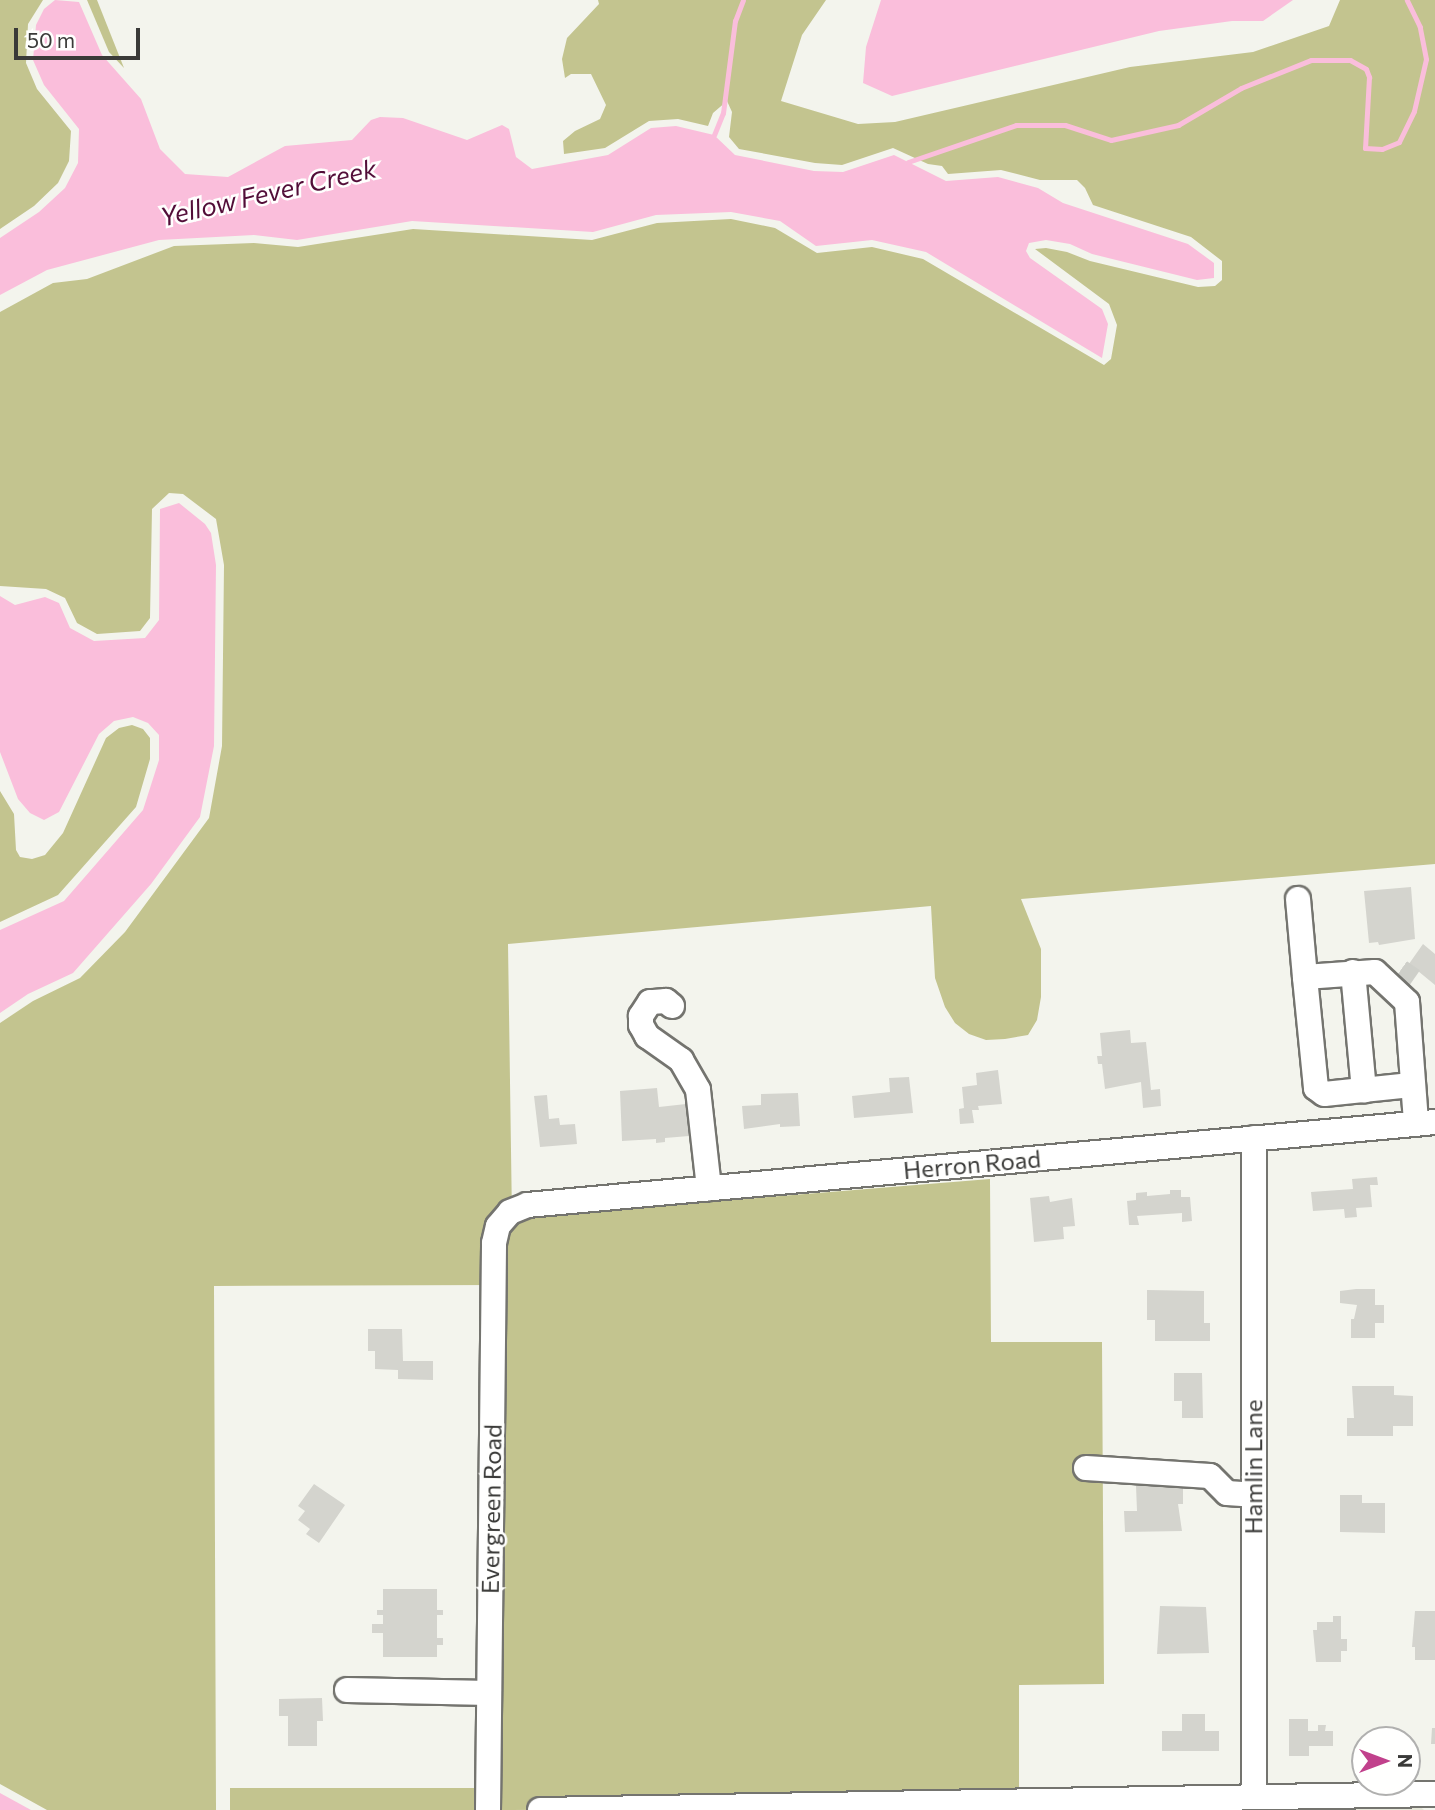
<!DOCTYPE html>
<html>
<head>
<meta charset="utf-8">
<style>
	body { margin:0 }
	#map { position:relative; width:1435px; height:1810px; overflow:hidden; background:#f3f4ed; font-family:Commissioner,sans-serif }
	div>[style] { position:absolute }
	.built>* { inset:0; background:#e6e7d9 }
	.green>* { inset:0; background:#c3c48f; transform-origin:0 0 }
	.water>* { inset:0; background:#fabedb }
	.stream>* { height:5px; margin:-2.5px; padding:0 2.5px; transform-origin:2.5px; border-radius:2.5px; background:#fabedb }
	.building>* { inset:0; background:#d4d4ce }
	.minor-tunnel>* { height:24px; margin-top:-12px; transform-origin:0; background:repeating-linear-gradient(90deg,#cecfc9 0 24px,transparent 0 36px) }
	.roads { filter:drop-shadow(2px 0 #74746f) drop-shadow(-2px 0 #74746f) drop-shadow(0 2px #74746f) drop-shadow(0 -2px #74746f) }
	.minor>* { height:24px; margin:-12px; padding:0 12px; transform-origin:12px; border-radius:12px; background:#fff }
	span { translate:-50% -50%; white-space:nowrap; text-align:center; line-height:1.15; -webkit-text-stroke:5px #fffffe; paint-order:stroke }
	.street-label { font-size:24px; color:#3a3a38 }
	.water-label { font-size:26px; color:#520d38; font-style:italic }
	.north { position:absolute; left:1351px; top:1726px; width:70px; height:70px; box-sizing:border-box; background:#fffffe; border:2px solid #b0b0af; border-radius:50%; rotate:90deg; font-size:19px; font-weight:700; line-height:28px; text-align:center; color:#3a3a38 }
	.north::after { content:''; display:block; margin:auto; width:24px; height:32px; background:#c1418c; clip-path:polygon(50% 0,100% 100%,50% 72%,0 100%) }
	.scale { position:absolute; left:14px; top:28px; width:126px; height:32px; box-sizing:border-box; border:4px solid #3a3a38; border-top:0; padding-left:9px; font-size:21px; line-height:24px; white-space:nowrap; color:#3a3a38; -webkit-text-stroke:5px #fffffe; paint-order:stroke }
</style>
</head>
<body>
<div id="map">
	<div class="built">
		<i style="clip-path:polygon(1416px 1803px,1424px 1810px,887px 1810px)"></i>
	</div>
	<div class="green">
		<i style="clip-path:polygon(0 0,43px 0,28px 24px,26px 63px,37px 89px,71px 131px,69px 161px,58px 183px,34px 206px,0 229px)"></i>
		<i style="clip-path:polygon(87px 0,97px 0,124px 68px,109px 52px)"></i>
		<i style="clip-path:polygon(598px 0,826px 0,802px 35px,781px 101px,858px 124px,895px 122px,1130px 67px,1253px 52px,1329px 26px,1340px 0,1435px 0,1435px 864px,1021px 899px,1041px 949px,1041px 997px,1037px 1020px,1028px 1035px,1005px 1039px,986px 1040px,969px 1034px,955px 1023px,945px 1007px,935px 978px,931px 906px,508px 944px,512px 1218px,990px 1179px,991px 1342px,1102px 1342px,1104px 1684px,1019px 1685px,1019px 1808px,493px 1810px,498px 1285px,214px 1286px,216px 1810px,47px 1810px,0 1784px,0 1023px,33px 1001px,80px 978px,125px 932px,209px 818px,222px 746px,224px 565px,216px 519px,183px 494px,169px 493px,152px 509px,150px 618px,140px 631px,97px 634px,77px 623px,65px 598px,46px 589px,0 586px,0 312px,53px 283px,87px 279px,174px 246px,254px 243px,298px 247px,413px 229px,592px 240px,657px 223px,731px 219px,775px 228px,817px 253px,872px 247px,923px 259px,1104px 365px,1111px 359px,1117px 325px,1109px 304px,1035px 249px,1046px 248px,1067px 252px,1090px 261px,1198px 287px,1215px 286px,1222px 280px,1222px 261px,1191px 237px,1093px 205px,1085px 188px,1077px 180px,1040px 180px,1001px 170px,948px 174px,942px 166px,928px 164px,893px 148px,842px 165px,815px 163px,739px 149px,729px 137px,732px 112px,727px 101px,713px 113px,708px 126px,678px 119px,649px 121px,605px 148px,564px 154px,563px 141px,575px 131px,600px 119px,606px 105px,591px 74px,571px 74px,565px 78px,562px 59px,567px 38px,599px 4px)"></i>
		<i style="clip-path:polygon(132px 725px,143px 729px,150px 738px,150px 759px,136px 807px,58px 895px,0 922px,0 791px,14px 814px,16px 850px,20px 857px,32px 859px,45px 855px,63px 833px,106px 738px,119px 728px)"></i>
		<i style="left:230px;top:1788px;width:251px;height:22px"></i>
	</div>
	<div class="water">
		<i style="clip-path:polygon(55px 0,79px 2px,102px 55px,141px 99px,160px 149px,185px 174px,228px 177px,285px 146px,352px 140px,371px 120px,380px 117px,403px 118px,467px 140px,502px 125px,509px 129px,516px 157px,532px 169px,608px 155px,651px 128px,676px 126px,714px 135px,735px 155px,814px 171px,843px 172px,894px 155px,946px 181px,998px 177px,1038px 188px,1063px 203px,1188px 244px,1214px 263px,1214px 278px,1197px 280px,1092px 254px,1070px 244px,1046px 240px,1029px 243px,1026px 251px,1030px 258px,1102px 309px,1108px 324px,1102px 358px,926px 252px,872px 240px,816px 246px,780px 221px,731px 212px,656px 215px,593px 232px,412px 221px,297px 240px,254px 235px,159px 240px,47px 270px,0 295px,0 238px,39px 212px,65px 188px,78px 163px,79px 129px,44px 85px,33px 60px,36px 25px,44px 9px)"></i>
		<i style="clip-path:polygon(881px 0,1293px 0,1263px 21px,1232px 21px,1159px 31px,892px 96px,863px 83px,866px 47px)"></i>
		<i style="clip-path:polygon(179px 503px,205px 524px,211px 533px,216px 565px,214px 746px,200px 817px,151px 884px,73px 973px,28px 994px,0 1013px,0 930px,64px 901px,143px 810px,159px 760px,159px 735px,148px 723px,133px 717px,114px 721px,99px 734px,59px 812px,44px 820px,30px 813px,18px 799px,0 752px,0 596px,15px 605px,45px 597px,59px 603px,70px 628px,94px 641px,145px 638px,159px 620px,160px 509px)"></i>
		<i style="clip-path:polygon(0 1793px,31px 1810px,0 1810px)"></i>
	</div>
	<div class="stream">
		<i style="left:714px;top:135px;width:24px;rotate:-68deg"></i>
		<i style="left:723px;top:113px;width:93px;rotate:-82.6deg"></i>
		<i style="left:735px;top:21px;width:22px;rotate:-69deg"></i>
		<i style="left:908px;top:162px;width:114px;rotate:-18.9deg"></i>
		<i style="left:1016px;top:125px;width:49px"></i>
		<i style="left:1065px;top:125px;width:48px;rotate:18.1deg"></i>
		<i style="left:1111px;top:140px;width:69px;rotate:-12.6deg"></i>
		<i style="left:1178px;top:125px;width:73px;rotate:-30.4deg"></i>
		<i style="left:1241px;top:88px;width:75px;rotate:-21.8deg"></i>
		<i style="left:1311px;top:60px;width:39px"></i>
		<i style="left:1350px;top:60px;width:18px;rotate:29deg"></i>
		<i style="left:1366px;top:69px;width:9px;rotate:69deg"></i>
		<i style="left:1369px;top:77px;width:71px;rotate:93.2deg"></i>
		<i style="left:1365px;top:148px;width:17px;rotate:3deg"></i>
		<i style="left:1382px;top:149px;width:18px;rotate:-22deg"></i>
		<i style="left:1399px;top:142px;width:34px;rotate:-64deg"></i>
		<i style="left:1414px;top:111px;width:53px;rotate:-77deg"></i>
		<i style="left:1426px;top:59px;width:33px;rotate:-101deg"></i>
		<i style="left:1420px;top:27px;width:30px;rotate:-116deg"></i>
	</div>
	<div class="building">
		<i style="clip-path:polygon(1411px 887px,1415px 939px,1379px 945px,1378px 942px,1369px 943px,1364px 891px)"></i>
		<i style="clip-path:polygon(1423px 944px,1435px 954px,1435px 985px,1418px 971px,1407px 985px,1399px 978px)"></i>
		<i style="clip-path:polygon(1130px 1030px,1131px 1043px,1146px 1042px,1151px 1090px,1160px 1089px,1161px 1106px,1143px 1108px,1141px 1082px,1105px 1089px,1102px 1064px,1098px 1064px,1097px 1056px,1102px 1056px,1100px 1033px)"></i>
		<i style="clip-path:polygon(998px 1070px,1002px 1104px,978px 1106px,979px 1110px,972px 1110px,974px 1123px,960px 1124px,959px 1109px,964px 1108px,962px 1087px,977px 1085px,976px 1073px)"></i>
		<i style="clip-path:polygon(909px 1077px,913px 1113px,854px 1118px,852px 1096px,890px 1092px,889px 1078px)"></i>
		<i style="clip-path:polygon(657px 1088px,659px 1107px,686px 1104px,689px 1136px,665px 1138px,665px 1142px,656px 1143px,656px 1139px,622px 1141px,620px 1091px)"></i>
		<i style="clip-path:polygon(798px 1093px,800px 1126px,780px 1127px,780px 1124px,744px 1129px,742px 1106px,761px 1105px,761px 1094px)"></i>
		<i style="clip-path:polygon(547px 1095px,549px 1119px,559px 1118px,560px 1125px,575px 1124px,577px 1144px,540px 1147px,534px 1096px)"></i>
		<i style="clip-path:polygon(1377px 1177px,1378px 1185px,1370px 1185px,1372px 1207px,1356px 1208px,1357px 1217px,1345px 1218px,1344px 1209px,1313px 1211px,1311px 1192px,1353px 1189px,1352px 1179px)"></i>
		<i style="clip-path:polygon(1170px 1190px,1181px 1190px,1181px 1197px,1190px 1197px,1192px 1221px,1182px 1222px,1182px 1213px,1137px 1216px,1139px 1225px,1129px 1225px,1127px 1201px,1136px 1200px,1136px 1193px,1147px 1192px,1147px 1196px,1170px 1194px)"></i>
		<i style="clip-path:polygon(1049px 1196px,1050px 1202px,1072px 1198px,1075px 1226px,1063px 1227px,1064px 1239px,1034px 1242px,1030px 1198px)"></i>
		<i style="clip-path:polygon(1356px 1289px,1375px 1289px,1375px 1305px,1384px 1305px,1384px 1323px,1375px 1323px,1375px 1338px,1351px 1338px,1351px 1319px,1354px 1319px,1357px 1305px,1340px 1303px,1340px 1291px)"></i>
		<i style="clip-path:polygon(1147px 1290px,1204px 1291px,1204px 1323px,1210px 1323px,1210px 1341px,1155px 1341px,1155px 1320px,1147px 1320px)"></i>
		<i style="clip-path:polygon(368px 1329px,402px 1329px,403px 1361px,433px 1361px,433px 1380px,398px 1379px,398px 1370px,375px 1369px,375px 1351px,368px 1351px)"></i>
		<i style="clip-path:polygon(1174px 1373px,1202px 1373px,1203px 1418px,1182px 1418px,1182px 1401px,1174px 1401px)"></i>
		<i style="clip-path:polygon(1352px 1386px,1394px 1386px,1394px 1395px,1413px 1396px,1413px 1426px,1393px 1426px,1393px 1436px,1347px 1436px,1347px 1418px,1354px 1418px)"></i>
		<i style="clip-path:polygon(314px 1484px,345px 1505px,319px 1543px,306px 1534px,310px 1529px,298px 1520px,305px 1511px,298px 1506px)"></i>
		<i style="clip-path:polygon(1183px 1485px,1183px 1504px,1178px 1504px,1182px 1531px,1125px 1532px,1124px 1511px,1137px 1511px,1136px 1486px)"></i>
		<i style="clip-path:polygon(1340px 1495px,1362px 1495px,1362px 1503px,1385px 1503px,1385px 1533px,1340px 1532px)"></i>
		<i style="clip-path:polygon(383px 1589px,437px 1589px,437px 1610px,443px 1610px,443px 1615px,437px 1615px,437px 1638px,443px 1638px,443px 1645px,437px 1645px,437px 1657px,383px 1657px,383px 1633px,372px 1633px,372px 1624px,383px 1624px,383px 1615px,377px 1615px,377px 1610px,383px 1610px)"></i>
		<i style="clip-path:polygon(1160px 1606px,1206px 1607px,1209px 1653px,1157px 1654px)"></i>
		<i style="clip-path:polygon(1415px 1611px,1435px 1611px,1435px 1660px,1415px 1660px,1415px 1647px,1412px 1647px)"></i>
		<i style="clip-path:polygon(1333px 1616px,1341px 1616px,1341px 1639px,1347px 1639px,1347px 1651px,1341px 1651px,1341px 1662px,1316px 1662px,1313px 1630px,1317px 1630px,1317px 1622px,1333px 1622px)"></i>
		<i style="clip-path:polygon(322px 1698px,323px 1721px,317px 1721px,317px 1746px,288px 1746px,288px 1716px,279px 1716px,279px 1699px)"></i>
		<i style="clip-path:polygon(1182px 1714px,1205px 1714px,1205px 1731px,1219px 1731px,1219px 1751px,1162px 1751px,1162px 1731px,1182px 1731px)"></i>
		<i style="clip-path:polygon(1289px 1719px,1308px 1719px,1308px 1731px,1318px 1731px,1318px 1725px,1326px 1725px,1325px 1731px,1333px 1731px,1333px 1746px,1309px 1746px,1309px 1756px,1289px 1756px)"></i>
		<i style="clip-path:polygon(1432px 1728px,1435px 1728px,1435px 1744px,1431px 1744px)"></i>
	</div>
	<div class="minor-tunnel">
		<i style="left:1400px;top:971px;width:16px;rotate:35deg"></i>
	</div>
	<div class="roads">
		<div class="minor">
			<i style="left:1298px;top:899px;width:78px;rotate:84.9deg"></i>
			<i style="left:1353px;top:972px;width:119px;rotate:84.7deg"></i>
			<i style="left:672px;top:1006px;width:8px;rotate:-140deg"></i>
			<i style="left:666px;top:1001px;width:16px;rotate:176deg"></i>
			<i style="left:650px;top:1002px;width:17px;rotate:123deg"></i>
			<i style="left:641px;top:1016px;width:9px;rotate:90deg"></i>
			<i style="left:641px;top:1025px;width:13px;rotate:61deg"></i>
			<i style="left:647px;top:1036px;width:42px;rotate:35.2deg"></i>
			<i style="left:681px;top:1060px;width:34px;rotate:60deg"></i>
			<i style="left:698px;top:1090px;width:99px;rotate:83.6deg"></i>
			<i style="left:1411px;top:1085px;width:87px;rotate:174.1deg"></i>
			<i style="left:1324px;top:1094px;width:10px;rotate:-143deg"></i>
			<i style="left:1316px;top:1088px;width:112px;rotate:-95.7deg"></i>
			<i style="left:1305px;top:977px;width:70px;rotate:-4.1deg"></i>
			<i style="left:1375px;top:972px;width:44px;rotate:43.2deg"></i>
			<i style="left:1407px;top:1002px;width:121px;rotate:85.7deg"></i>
			<i style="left:1254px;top:1138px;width:658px;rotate:90deg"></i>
			<i style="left:1086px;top:1468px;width:124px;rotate:3.7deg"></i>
			<i style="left:1210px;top:1476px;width:24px;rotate:45deg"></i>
			<i style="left:1227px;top:1493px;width:26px;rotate:4deg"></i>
			<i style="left:347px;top:1690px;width:142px;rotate:1.2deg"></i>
			<i style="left:488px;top:1810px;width:567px;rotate:-89.39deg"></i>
			<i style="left:494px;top:1243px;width:17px;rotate:-77deg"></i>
			<i style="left:498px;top:1226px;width:18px;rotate:-49deg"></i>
			<i style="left:510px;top:1212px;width:18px;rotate:-22deg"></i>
			<i style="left:527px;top:1205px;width:912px;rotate:-5.22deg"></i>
			<i style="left:540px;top:1810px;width:895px;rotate:-1.02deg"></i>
		</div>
	</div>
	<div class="street-label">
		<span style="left:972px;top:1164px;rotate:-5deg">Herron Road</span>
		<span style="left:1253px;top:1467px;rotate:-90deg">Hamlin Lane</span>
		<span style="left:491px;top:1509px;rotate:-89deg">Evergreen Road</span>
	</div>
	<div class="water-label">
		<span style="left:268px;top:192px;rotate:-13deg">Yellow Fever Creek</span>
	</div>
	<div class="north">N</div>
	<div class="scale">50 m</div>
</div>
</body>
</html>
